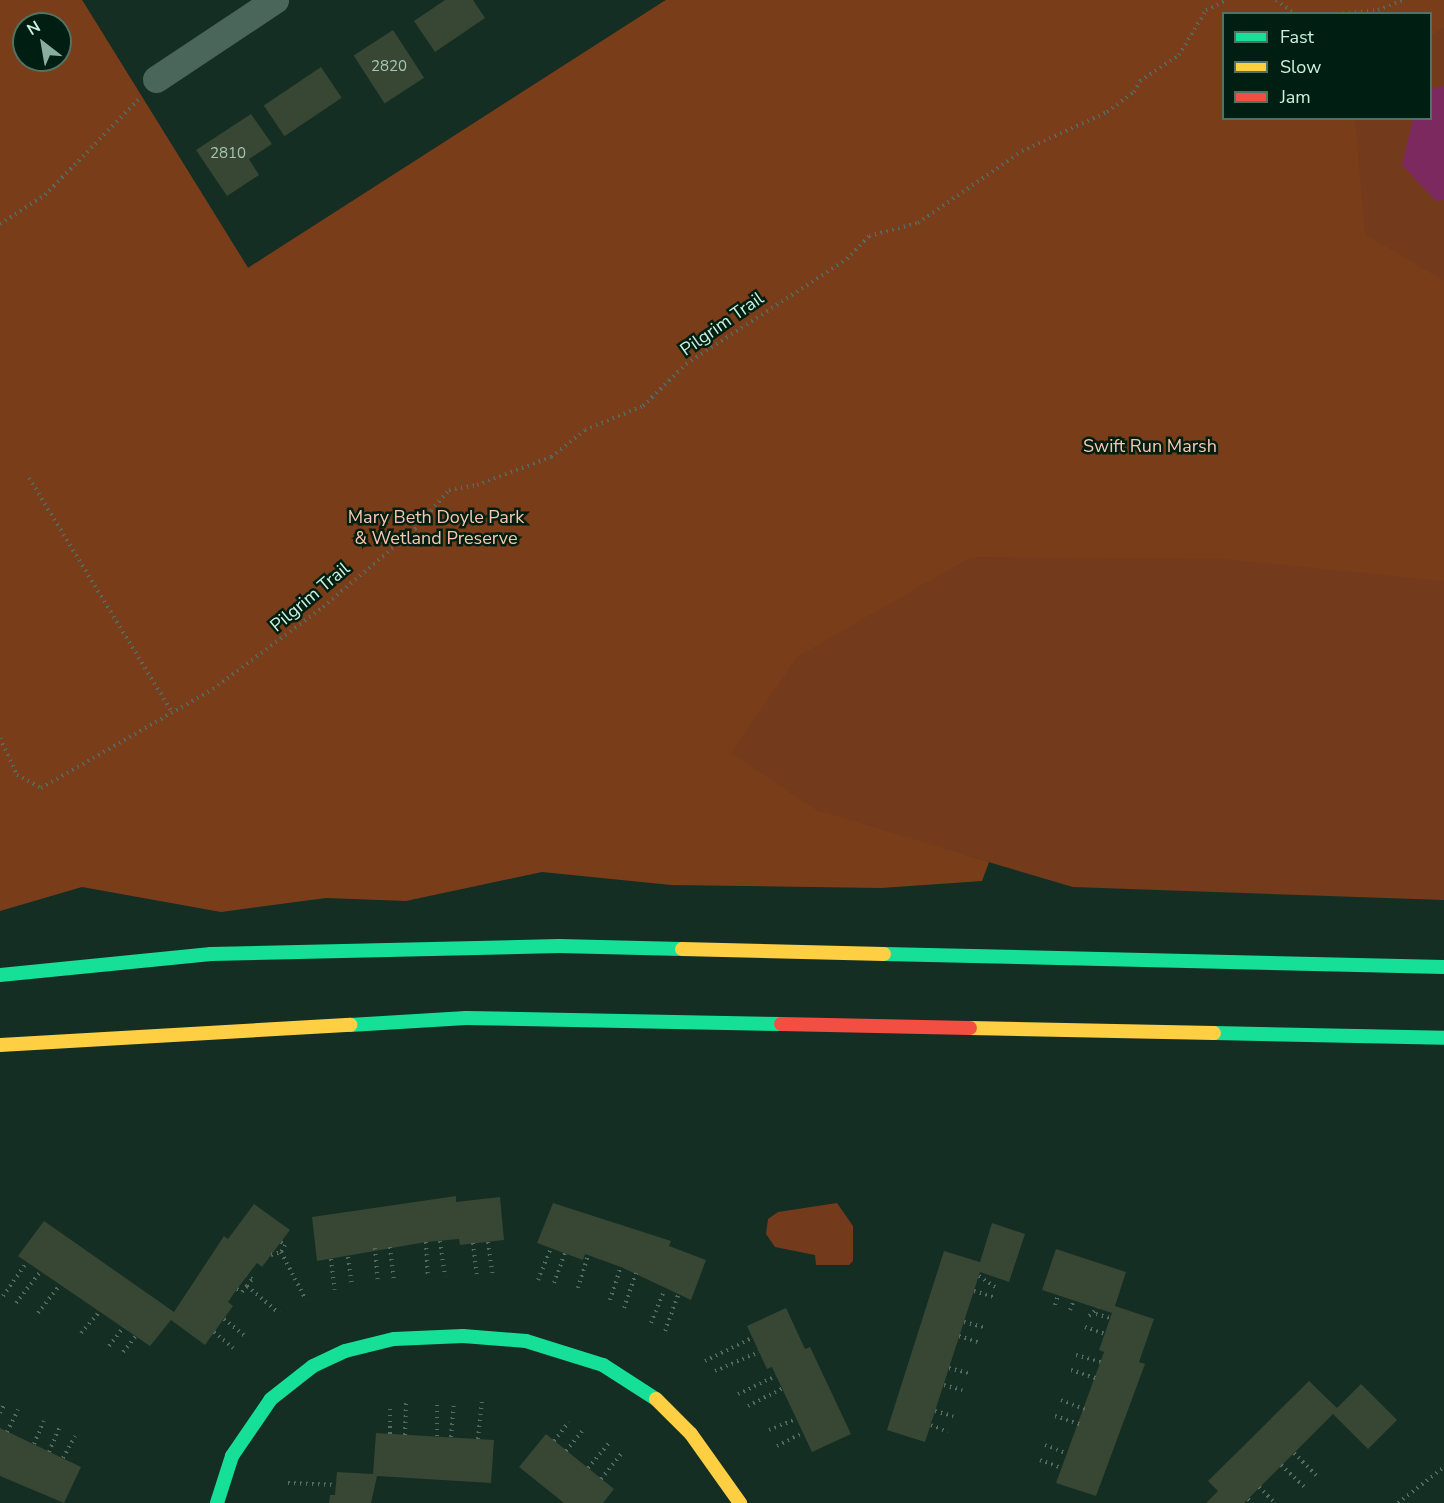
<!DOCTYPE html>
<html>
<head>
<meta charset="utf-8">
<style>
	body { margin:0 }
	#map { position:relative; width:1444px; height:1503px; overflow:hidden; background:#142e24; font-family:"Nunito Sans",sans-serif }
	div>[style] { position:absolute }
	.green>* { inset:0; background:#733b1b }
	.forest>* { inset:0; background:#7a3d1a }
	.water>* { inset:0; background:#7b295f }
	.building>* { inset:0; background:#384634; transform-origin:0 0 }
	.path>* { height:4px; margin-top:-2px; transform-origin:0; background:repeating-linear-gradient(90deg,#556b62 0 1.5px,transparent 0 6px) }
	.street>* { height:27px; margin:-13.5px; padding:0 13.5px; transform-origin:13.5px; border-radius:13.5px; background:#4a665b }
	.fast>* { height:14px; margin:-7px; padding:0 7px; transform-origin:7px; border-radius:7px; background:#16e098 }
	.slow>* { height:14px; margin:-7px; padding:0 7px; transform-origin:7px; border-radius:7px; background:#ffcf43 }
	.jam>* { height:14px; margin:-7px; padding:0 7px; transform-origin:7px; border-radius:7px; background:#f24e42 }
	span { translate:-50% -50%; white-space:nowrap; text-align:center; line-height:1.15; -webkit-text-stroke:5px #001e11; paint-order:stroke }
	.number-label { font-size:15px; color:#a6c7b4 }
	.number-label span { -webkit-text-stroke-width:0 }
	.street-label { font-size:18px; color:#cbf2df }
	.park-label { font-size:18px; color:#fcc7b0 }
	.legend { position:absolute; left:1222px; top:12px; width:210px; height:108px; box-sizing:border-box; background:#001e11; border:2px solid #517363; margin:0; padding:8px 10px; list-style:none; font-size:18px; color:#cbf2df }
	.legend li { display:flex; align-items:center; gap:12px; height:30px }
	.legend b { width:30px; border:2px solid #517363 }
	.north { position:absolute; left:12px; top:12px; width:60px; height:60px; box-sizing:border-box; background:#001e11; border:2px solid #517363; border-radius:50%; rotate:329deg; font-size:16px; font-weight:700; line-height:24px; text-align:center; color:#cbf2df }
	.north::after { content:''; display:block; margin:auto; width:21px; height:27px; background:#8bad9e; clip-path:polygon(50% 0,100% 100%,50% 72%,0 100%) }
</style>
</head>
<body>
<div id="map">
	<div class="green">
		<i style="clip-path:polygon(evenodd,0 0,82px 0,248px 268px,666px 0,1444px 0,1444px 900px,1073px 887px,961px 854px,86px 864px,0 0,1224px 14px,1430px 14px,1430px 118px,1224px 118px,1224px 14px,0 0,24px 24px,60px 24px,60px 60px,24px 60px,24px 24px)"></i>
		<i style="clip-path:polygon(837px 1203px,853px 1226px,853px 1261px,849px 1265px,816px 1265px,815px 1255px,775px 1247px,766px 1234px,768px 1219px,778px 1212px)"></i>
	</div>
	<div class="forest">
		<i style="clip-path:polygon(evenodd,0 0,82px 0,248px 268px,666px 0,1444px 0,1444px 28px,1431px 35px,1430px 14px,1224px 14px,1224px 118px,1355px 119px,1365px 234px,1444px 281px,1444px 581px,1225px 559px,971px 557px,797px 657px,731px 753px,816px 810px,989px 862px,982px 881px,881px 888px,671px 885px,542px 872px,406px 901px,326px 898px,221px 912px,82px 887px,0 911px,0 0,24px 24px,60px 24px,60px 60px,24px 60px,24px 24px)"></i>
	</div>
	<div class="water">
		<i style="clip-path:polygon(1444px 86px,1444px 200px,1436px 201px,1402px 165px,1413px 119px,1430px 118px,1431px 89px)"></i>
	</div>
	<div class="building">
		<i style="clip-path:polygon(445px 0,473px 0,485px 18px,435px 52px,414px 21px)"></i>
		<i style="left:393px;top:30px;width:57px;height:47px;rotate:57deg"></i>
		<i style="left:321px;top:67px;width:37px;height:69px;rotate:56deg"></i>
		<i style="clip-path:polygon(251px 114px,272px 144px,249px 159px,259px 175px,227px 196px,196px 150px)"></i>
		<i style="clip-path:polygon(456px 1196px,456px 1202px,500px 1197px,504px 1240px,460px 1245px,459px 1239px,426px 1242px,317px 1261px,312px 1217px)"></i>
		<i style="clip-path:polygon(553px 1203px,671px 1241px,669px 1246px,706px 1260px,691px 1300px,621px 1267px,585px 1254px,583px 1260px,537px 1243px)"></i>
		<i style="clip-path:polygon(254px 1204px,290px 1230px,262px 1267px,257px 1263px,237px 1289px,228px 1302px,233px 1306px,205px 1345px,171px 1320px,150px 1346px,18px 1256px,44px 1221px,174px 1312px,224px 1236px,228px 1239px)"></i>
		<i style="clip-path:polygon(992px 1223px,1025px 1234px,1009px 1282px,980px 1272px,925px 1442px,887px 1430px,944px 1251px,980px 1262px)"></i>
		<i style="clip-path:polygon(1056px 1249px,1126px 1272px,1115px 1306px,1154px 1319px,1139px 1362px,1145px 1364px,1096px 1496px,1056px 1483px,1104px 1352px,1099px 1350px,1112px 1313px,1042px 1290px)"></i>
		<i style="clip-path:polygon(786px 1308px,805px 1349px,810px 1347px,851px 1434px,812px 1452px,772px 1367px,767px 1369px,747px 1326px)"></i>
		<i style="clip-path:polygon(1309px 1381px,1337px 1408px,1361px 1384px,1397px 1420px,1368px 1449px,1333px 1414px,1244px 1503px,1206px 1503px,1218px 1491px,1208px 1481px)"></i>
		<i style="clip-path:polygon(0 1428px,81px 1467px,64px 1503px,0 1476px)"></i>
		<i style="clip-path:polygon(376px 1433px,494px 1440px,491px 1483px,377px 1476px,371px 1503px,329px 1503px,330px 1495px,335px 1495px,337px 1472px,373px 1474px)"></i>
		<i style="clip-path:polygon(546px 1434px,614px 1489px,603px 1503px,564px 1503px,519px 1467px)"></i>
	</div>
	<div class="path">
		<i style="left:1276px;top:0;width:24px;rotate:35deg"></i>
		<i style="left:1337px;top:14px;width:41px;rotate:-5.6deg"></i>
		<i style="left:1378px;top:10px;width:28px;rotate:-21deg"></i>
		<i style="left:0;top:224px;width:54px;rotate:-32.8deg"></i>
		<i style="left:45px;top:195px;width:134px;rotate:-45.6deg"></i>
		<i style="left:29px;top:478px;width:274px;rotate:58.6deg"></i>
		<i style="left:0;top:738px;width:41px;rotate:65.3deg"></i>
		<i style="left:17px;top:775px;width:27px;rotate:28deg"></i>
		<i style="left:41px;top:788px;width:198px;rotate:-29.9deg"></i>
		<i style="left:213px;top:689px;width:137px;rotate:-36.7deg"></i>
		<i style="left:323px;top:607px;width:121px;rotate:-40.3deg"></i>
		<i style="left:415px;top:529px;width:52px;rotate:-48.9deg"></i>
		<i style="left:449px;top:490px;width:28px;rotate:-10deg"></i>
		<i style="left:477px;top:485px;width:79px;rotate:-20.7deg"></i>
		<i style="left:551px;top:457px;width:43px;rotate:-38.5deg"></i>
		<i style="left:585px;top:430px;width:63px;rotate:-22.5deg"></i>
		<i style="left:643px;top:406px;width:60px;rotate:-44.3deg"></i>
		<i style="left:686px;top:364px;width:192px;rotate:-33.1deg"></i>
		<i style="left:847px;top:259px;width:32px;rotate:-46deg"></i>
		<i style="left:869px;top:236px;width:51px;rotate:-14.9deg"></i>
		<i style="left:918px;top:223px;width:126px;rotate:-34.7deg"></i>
		<i style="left:1022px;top:151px;width:94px;rotate:-24.6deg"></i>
		<i style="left:1107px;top:112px;width:34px;rotate:-37deg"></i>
		<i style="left:1134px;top:92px;width:13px;rotate:-61deg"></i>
		<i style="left:1140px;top:81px;width:47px;rotate:-33.7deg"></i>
		<i style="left:1179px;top:55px;width:52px;rotate:-59deg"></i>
		<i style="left:1206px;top:10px;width:23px;rotate:-25deg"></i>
		<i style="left:440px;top:1241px;width:36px;rotate:82deg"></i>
		<i style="left:281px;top:1242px;width:5px;rotate:37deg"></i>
		<i style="left:285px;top:1245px;width:8px;rotate:120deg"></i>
		<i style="left:281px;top:1252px;width:54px;rotate:62.5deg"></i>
		<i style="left:426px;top:1242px;width:35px;rotate:87deg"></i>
		<i style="left:488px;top:1242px;width:35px;rotate:82deg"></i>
		<i style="left:473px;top:1243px;width:32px;rotate:83deg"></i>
		<i style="left:390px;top:1247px;width:32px;rotate:83deg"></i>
		<i style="left:375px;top:1248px;width:32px;rotate:85deg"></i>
		<i style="left:271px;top:1255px;width:10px;rotate:-17deg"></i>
		<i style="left:348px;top:1257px;width:28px;rotate:82deg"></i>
		<i style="left:331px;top:1259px;width:31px;rotate:83deg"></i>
		<i style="left:979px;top:1276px;width:22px;rotate:34deg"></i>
		<i style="left:538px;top:1280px;width:35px;rotate:-68deg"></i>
		<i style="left:554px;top:1283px;width:32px;rotate:-70deg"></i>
		<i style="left:247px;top:1286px;width:42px;rotate:40.2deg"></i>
		<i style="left:578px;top:1288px;width:34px;rotate:-73deg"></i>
		<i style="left:237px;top:1289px;width:6px;rotate:31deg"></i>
		<i style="left:242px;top:1292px;width:8px;rotate:-50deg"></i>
		<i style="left:247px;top:1286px;width:9px;rotate:-54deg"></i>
		<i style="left:252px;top:1279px;width:6px;rotate:-149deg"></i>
		<i style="left:974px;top:1291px;width:21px;rotate:17deg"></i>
		<i style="left:3px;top:1296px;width:42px;rotate:-54.8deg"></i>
		<i style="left:610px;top:1300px;width:35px;rotate:-72deg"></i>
		<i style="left:16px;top:1303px;width:39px;rotate:-52deg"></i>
		<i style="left:1055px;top:1305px;width:10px;rotate:-73deg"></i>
		<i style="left:624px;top:1308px;width:37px;rotate:-71deg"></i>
		<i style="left:1070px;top:1310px;width:11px;rotate:-68deg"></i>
		<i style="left:38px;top:1313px;width:34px;rotate:-52deg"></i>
		<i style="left:1096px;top:1314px;width:15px;rotate:16deg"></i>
		<i style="left:1089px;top:1316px;width:12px;rotate:-42deg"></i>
		<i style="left:224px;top:1319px;width:28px;rotate:39deg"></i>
		<i style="left:964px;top:1322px;width:20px;rotate:15deg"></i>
		<i style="left:651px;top:1323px;width:35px;rotate:-68deg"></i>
		<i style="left:1085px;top:1327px;width:21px;rotate:19deg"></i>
		<i style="left:665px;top:1331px;width:38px;rotate:-70deg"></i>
		<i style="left:214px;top:1332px;width:25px;rotate:40deg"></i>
		<i style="left:81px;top:1333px;width:30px;rotate:-49deg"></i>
		<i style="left:959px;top:1336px;width:20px;rotate:18deg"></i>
		<i style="left:109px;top:1346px;width:24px;rotate:-52deg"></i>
		<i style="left:123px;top:1352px;width:21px;rotate:-51deg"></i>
		<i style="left:1076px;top:1355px;width:26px;rotate:16deg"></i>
		<i style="left:705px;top:1361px;width:52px;rotate:-26.1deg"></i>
		<i style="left:949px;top:1368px;width:20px;rotate:15deg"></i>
		<i style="left:1071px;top:1370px;width:26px;rotate:18deg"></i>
		<i style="left:715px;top:1371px;width:48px;rotate:-23.4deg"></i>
		<i style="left:944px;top:1385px;width:19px;rotate:16deg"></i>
		<i style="left:738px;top:1394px;width:42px;rotate:-25.3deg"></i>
		<i style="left:1061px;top:1400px;width:26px;rotate:21deg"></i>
		<i style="left:748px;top:1406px;width:38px;rotate:-27deg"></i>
		<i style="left:935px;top:1411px;width:19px;rotate:16deg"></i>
		<i style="left:0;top:1413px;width:11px;rotate:-63deg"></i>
		<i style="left:1055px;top:1416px;width:26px;rotate:18deg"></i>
		<i style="left:931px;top:1425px;width:18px;rotate:22deg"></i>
		<i style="left:769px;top:1430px;width:29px;rotate:-22deg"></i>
		<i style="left:7px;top:1432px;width:25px;rotate:-64deg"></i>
		<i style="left:390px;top:1434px;width:29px;rotate:-90deg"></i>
		<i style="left:405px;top:1435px;width:32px;rotate:-88deg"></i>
		<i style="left:437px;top:1436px;width:34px;rotate:-90deg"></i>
		<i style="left:451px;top:1437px;width:36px;rotate:-85deg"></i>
		<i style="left:478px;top:1439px;width:38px;rotate:-84deg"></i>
		<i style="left:554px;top:1441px;width:24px;rotate:-52deg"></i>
		<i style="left:34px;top:1444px;width:25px;rotate:-67deg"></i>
		<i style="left:1045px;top:1445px;width:22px;rotate:21deg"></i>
		<i style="left:777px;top:1446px;width:29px;rotate:-27deg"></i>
		<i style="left:566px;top:1451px;width:28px;rotate:-51deg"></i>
		<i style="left:49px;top:1452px;width:26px;rotate:-67deg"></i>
		<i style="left:1294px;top:1453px;width:34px;rotate:45deg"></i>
		<i style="left:63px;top:1458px;width:25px;rotate:-61deg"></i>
		<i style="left:1040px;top:1460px;width:23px;rotate:20deg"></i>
		<i style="left:1281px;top:1465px;width:34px;rotate:43deg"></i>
		<i style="left:588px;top:1468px;width:33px;rotate:-50deg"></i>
		<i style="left:601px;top:1479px;width:35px;rotate:-51deg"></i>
		<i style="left:288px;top:1483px;width:48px;rotate:2.4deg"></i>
		<i style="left:1259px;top:1487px;width:23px;rotate:45deg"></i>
		<i style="left:1248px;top:1499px;width:6px;rotate:45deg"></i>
		<i style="left:1398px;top:1503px;width:58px;rotate:-38deg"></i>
	</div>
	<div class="street">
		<i style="left:156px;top:79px;width:143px;rotate:-33.6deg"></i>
	</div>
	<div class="fast">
		<i style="left:884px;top:954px;width:560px;rotate:1.33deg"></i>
		<i style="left:0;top:975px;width:212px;rotate:-5.7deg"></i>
		<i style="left:211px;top:954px;width:348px;rotate:-1.3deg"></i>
		<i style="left:559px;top:946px;width:123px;rotate:1.4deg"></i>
		<i style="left:350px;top:1025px;width:116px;rotate:-3.5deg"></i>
		<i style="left:466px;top:1018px;width:315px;rotate:1.1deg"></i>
		<i style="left:1214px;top:1033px;width:230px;rotate:1.2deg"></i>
		<i style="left:217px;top:1503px;width:49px;rotate:-72.3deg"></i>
		<i style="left:232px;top:1456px;width:69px;rotate:-55.6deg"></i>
		<i style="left:271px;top:1399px;width:53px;rotate:-38.2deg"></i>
		<i style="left:313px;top:1366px;width:35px;rotate:-25deg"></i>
		<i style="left:345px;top:1351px;width:50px;rotate:-13.8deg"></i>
		<i style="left:394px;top:1339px;width:69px;rotate:-2.5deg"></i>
		<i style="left:463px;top:1336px;width:63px;rotate:4.5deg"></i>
		<i style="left:526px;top:1341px;width:81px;rotate:17.3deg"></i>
		<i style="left:603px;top:1365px;width:63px;rotate:32.7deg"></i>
	</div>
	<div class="slow">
		<i style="left:682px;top:949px;width:202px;rotate:1.4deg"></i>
		<i style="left:970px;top:1028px;width:244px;rotate:1.2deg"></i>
		<i style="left:0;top:1045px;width:351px;rotate:-3.3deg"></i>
		<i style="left:656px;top:1399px;width:49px;rotate:45deg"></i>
		<i style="left:691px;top:1434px;width:85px;rotate:54.6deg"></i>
	</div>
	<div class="jam">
		<i style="left:781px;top:1024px;width:189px;rotate:1.2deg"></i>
	</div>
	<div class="number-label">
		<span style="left:389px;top:67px">2820</span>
		<span style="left:228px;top:154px">2810</span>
	</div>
	<div class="street-label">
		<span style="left:722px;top:324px;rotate:-35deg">Pilgrim Trail</span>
		<span style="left:310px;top:597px;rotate:-40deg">Pilgrim Trail</span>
	</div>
	<div class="park-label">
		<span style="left:1150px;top:446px">Swift Run Marsh</span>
		<span style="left:436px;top:528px">Mary Beth Doyle Park<br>&amp; Wetland Preserve</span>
	</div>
	<ul class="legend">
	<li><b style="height:8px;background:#16e098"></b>Fast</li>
	<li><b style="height:8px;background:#ffcf43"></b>Slow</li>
	<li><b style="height:8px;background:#f24e42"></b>Jam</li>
	</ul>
	<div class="north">N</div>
</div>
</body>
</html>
